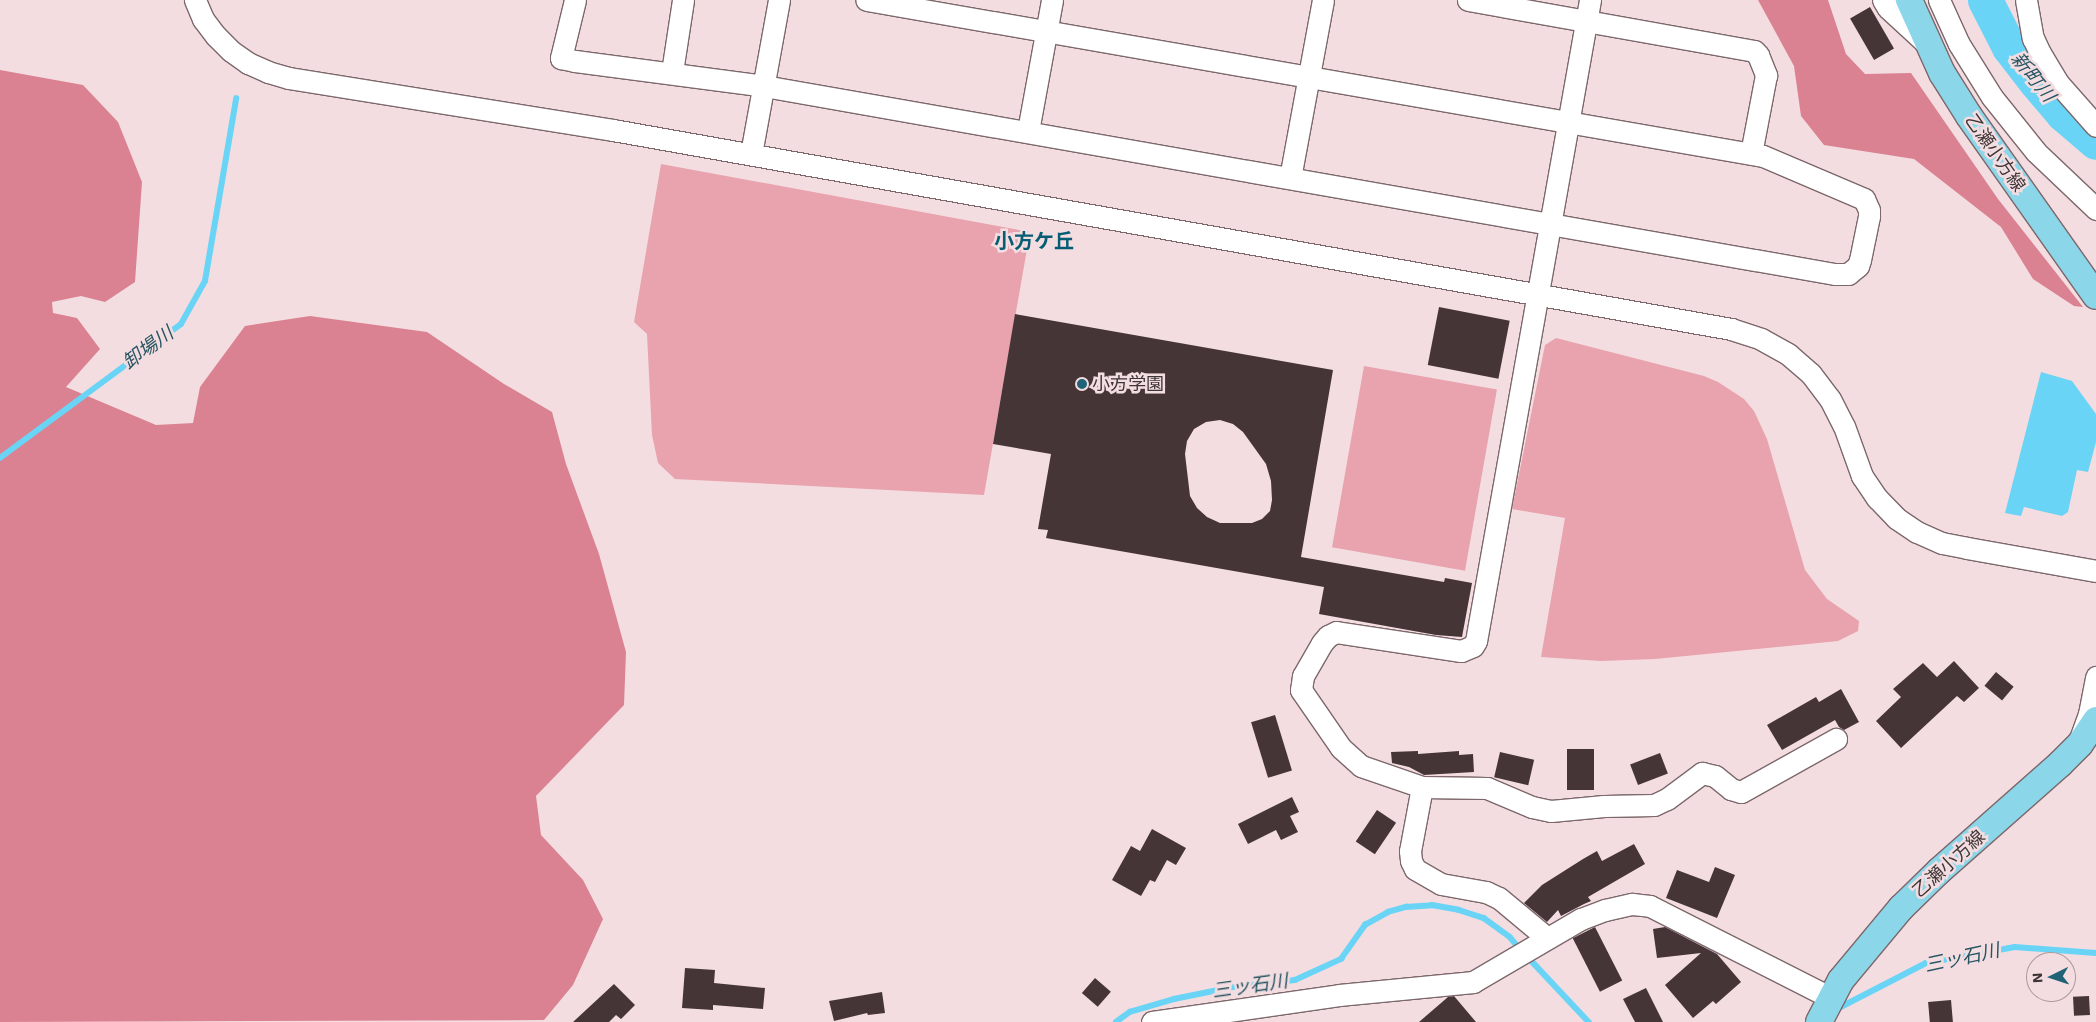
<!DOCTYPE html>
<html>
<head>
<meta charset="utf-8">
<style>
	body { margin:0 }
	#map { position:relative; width:2096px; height:1022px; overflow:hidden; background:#f3dde0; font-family:"Work Sans","Noto Sans JP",sans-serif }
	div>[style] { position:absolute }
	.green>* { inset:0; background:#e8a3ae; transform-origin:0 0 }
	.forest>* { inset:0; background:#da8292 }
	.water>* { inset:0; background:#69d4f6 }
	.stream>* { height:5.5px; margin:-2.75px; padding:0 2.75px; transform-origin:2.75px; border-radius:2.75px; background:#69d4f6 }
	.river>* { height:35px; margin:-17.5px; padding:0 17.5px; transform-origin:17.5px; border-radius:17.5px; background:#69d4f6 }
	.building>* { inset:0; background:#463537; transform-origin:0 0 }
	.roads { filter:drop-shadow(1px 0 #7c686b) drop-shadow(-1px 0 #7c686b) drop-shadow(0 1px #7c686b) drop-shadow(0 -1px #7c686b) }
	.minor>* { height:21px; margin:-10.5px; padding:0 10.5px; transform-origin:10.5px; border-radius:10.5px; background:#fff }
	.major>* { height:26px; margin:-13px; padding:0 13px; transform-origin:13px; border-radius:13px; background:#8cd6ea }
	.dots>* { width:14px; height:14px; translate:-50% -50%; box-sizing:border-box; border:2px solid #f3dde0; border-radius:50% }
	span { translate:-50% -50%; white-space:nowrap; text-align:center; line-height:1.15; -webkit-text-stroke:5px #f3dde0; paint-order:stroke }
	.street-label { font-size:18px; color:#3e3536 }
	.poi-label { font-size:18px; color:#3e3536 }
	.left { translate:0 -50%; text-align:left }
	.water-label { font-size:19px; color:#265462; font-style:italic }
	.quarter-label { font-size:20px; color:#045d73; font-weight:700 }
	.north { position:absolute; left:2026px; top:952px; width:50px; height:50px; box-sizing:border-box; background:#f3dde0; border:1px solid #ab9a9c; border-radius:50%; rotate:266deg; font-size:14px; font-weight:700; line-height:20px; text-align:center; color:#3e3536 }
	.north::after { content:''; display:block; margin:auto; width:18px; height:22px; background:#206376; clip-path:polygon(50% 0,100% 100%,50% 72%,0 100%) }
</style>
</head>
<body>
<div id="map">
	<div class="green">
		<i style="clip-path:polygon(661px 164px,1030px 232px,984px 495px,675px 479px,658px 463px,652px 435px,647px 334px,634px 322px)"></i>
		<i style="clip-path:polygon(1556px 338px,1704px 376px,1718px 382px,1744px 399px,1754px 411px,1767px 439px,1805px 570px,1827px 599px,1859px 621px,1858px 631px,1838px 641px,1655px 659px,1601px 661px,1541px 657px,1565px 518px,1512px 509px,1545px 345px)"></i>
		<i style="left:1364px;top:366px;width:135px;height:184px;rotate:10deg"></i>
	</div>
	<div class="forest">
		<i style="clip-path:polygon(1758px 0,1828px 0,1846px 54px,1865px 74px,1911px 73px,1998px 199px,2083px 307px,2074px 306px,2033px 279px,2001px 227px,1914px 159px,1824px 145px,1801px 116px,1794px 66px)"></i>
		<i style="clip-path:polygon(0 70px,83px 85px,118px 122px,142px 182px,135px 282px,105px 302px,81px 296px,52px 302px,53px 313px,77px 318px,100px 349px,66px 387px,156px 425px,193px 423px,200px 387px,245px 326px,310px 316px,427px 332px,504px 384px,552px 412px,566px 464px,599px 554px,626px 652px,624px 705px,536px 796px,541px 835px,583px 880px,603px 919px,573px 985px,544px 1020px,0 1022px)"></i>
	</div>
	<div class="water">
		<i style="clip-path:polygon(2041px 372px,2072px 381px,2096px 414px,2096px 442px,2088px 472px,2077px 470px,2068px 512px,2062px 516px,2024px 507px,2021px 516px,2005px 513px)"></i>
	</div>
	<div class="stream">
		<i style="left:0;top:458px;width:225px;rotate:-36.5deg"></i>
		<i style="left:181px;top:324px;width:49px;rotate:-60.8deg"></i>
		<i style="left:205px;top:281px;width:185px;rotate:-80.3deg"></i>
		<i style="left:1526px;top:955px;width:92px;rotate:46.8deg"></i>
		<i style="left:1835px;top:1010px;width:102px;rotate:-27.3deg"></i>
		<i style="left:1926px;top:963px;width:90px;rotate:-10.2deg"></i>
		<i style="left:2015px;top:947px;width:81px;rotate:4.2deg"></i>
		<i style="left:1116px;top:1022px;width:17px;rotate:-36deg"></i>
		<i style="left:1130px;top:1012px;width:46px;rotate:-16.5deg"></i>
		<i style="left:1174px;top:999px;width:65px;rotate:-11.5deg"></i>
		<i style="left:1238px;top:986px;width:57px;rotate:-6deg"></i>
		<i style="left:1295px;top:980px;width:51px;rotate:-24.5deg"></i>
		<i style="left:1341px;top:959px;width:42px;rotate:-54.8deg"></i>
		<i style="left:1365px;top:925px;width:26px;rotate:-29deg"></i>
		<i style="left:1388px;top:912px;width:19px;rotate:-16deg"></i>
		<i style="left:1406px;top:907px;width:26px;rotate:-4deg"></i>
		<i style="left:1432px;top:905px;width:27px;rotate:10deg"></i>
		<i style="left:1459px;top:910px;width:26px;rotate:18deg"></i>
		<i style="left:1484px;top:918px;width:32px;rotate:36deg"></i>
		<i style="left:1510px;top:937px;width:16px;rotate:50deg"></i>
	</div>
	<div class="river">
		<i style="left:1985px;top:0;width:53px;rotate:62.9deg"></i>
		<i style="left:2009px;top:47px;width:44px;rotate:52.4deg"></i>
		<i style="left:2036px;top:82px;width:42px;rotate:49.8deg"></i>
		<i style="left:2063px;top:114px;width:43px;rotate:40.3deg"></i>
	</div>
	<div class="building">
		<i style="left:1870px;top:7px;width:48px;height:23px;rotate:60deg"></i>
		<i style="left:1439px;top:307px;width:72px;height:59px;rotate:11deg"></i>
		<i style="clip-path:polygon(evenodd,1015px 314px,1333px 370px,1301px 557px,1444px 582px,1445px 578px,1472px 583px,1462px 637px,1436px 635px,1319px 614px,1324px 587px,1046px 538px,1048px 530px,1038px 529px,1051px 454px,993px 444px,1015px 314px,1220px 420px,1233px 424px,1243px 432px,1266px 464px,1271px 481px,1272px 500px,1270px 511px,1262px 519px,1252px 523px,1220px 523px,1207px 517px,1197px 508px,1190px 496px,1185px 454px,1187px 441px,1194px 429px,1206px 422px,1220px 420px)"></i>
		<i style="clip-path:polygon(1954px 661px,1979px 688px,1964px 702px,1957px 696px,1901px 748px,1876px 721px,1901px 697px,1893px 689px,1923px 663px,1937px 677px)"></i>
		<i style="left:1996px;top:672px;width:23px;height:18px;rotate:40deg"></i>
		<i style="clip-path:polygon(1841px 689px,1859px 722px,1844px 730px,1839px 727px,1835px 720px,1782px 750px,1767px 725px,1816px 697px,1819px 702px)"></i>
		<i style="left:1275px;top:715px;width:58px;height:25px;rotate:73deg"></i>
		<i style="left:1567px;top:749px;width:27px;height:41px"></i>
		<i style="clip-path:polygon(1418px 751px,1418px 754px,1459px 751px,1459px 755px,1473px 754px,1474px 772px,1424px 775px,1409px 767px,1392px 763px,1391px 752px)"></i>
		<i style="left:1500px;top:752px;width:35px;height:26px;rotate:13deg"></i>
		<i style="left:1660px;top:753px;width:22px;height:32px;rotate:69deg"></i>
		<i style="clip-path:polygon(1292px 797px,1299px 812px,1290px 816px,1298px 832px,1281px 840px,1276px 830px,1248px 844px,1238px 824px)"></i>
		<i style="left:1377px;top:810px;width:23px;height:38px;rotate:34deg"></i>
		<i style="clip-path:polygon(1152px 829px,1186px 848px,1176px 865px,1167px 860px,1155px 882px,1150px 880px,1141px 896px,1112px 880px,1131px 846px,1140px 851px)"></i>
		<i style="clip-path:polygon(1634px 844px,1645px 864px,1588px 897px,1591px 901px,1584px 904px,1561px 916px,1558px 910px,1547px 922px,1524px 903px,1542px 885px,1583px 859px,1597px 851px,1602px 861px)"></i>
		<i style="clip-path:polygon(1715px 867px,1735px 875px,1717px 918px,1666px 898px,1677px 870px,1709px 882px)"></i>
		<i style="left:1595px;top:927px;width:60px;height:25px;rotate:63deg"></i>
		<i style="clip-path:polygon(1665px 927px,1717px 954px,1741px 982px,1716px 1004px,1713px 1001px,1693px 1018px,1665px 985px,1701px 953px,1657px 958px,1653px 929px)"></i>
		<i style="clip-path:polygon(685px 968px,715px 970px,714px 983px,765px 988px,763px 1009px,713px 1005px,713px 1010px,682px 1008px)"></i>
		<i style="left:1095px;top:978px;width:21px;height:20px;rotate:41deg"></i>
		<i style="clip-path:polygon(614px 984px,635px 1005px,621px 1019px,616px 1015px,609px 1022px,573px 1022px)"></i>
		<i style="clip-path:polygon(1646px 988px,1663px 1022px,1635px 1022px,1623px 999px)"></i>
		<i style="clip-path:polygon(882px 992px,885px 1013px,868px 1015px,867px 1013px,834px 1021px,829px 1001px)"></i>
		<i style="clip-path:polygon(1454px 996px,1476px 1022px,1419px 1022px,1448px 997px)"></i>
		<i style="left:2089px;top:996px;width:19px;height:16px;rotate:87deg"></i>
		<i style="left:1951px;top:1000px;width:22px;height:23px;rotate:85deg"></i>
	</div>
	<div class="roads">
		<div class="minor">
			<i style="left:195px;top:0;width:21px;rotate:67deg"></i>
			<i style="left:203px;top:19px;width:21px;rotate:53deg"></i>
			<i style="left:216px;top:36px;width:21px;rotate:45deg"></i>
			<i style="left:231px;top:51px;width:21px;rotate:35deg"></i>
			<i style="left:248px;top:63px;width:22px;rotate:24deg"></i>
			<i style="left:268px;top:72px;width:22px;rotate:16deg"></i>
			<i style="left:289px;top:78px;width:328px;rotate:9.1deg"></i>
			<i style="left:613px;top:130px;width:1136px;rotate:10.09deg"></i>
			<i style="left:1731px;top:329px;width:32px;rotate:18deg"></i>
			<i style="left:1761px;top:339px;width:31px;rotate:29deg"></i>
			<i style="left:1788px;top:354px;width:30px;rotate:41deg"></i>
			<i style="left:1811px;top:374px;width:31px;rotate:53deg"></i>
			<i style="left:1830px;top:399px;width:30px;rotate:63deg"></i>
			<i style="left:1844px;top:426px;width:53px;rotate:70.2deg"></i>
			<i style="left:1862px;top:476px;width:27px;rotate:56deg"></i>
			<i style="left:1877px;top:498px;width:28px;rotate:46deg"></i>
			<i style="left:1896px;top:518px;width:25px;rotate:34deg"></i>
			<i style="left:1917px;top:532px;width:27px;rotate:24deg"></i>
			<i style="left:1942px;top:543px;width:25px;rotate:11deg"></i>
			<i style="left:1967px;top:548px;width:131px;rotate:10.1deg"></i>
			<i style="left:575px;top:0;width:60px;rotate:103.6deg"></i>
			<i style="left:561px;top:58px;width:14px;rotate:12deg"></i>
			<i style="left:575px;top:61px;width:191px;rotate:7.5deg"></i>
			<i style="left:764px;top:86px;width:1087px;rotate:9.96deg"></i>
			<i style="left:1835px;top:274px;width:13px"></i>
			<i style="left:1848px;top:274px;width:13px;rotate:-39deg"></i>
			<i style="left:1858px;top:266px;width:6px;rotate:-72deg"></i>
			<i style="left:1860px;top:260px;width:45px;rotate:-78.4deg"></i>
			<i style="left:1869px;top:216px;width:6px;rotate:-90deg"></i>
			<i style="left:1869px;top:210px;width:12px;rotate:-114deg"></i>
			<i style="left:1864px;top:199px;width:110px;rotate:-156.9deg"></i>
			<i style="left:1763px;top:156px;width:910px;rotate:-170.13deg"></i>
			<i style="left:1468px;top:0;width:291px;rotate:10.1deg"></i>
			<i style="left:1754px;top:51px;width:6px;rotate:45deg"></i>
			<i style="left:1758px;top:55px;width:22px;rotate:68deg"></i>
			<i style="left:1766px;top:75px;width:80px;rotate:100.8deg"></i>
			<i style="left:1590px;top:0;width:651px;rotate:100.08deg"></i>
			<i style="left:1476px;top:641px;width:6px;rotate:121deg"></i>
			<i style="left:1473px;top:646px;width:13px;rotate:157deg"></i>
			<i style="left:1461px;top:651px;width:126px;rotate:-171.4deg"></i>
			<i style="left:1336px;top:632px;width:9px;rotate:153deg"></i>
			<i style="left:1328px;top:636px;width:9px;rotate:131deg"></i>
			<i style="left:1322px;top:643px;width:38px;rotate:120deg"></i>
			<i style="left:1303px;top:676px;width:14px;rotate:98deg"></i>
			<i style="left:1301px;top:690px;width:70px;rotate:55.4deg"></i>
			<i style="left:1341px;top:748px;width:27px;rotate:42deg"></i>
			<i style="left:1361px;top:766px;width:65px;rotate:19deg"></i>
			<i style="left:1422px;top:787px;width:65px;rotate:0.9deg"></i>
			<i style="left:1487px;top:788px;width:49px;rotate:22.9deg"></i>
			<i style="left:1532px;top:807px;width:19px;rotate:12deg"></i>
			<i style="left:1551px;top:811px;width:53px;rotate:-5.4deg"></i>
			<i style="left:1604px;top:806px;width:50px;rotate:-1.1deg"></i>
			<i style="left:1654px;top:805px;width:14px;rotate:-25deg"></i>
			<i style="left:1667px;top:799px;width:44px;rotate:-36.6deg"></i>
			<i style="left:1702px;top:773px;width:13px;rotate:13deg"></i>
			<i style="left:1715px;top:776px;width:21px;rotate:39deg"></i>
			<i style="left:1731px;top:789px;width:10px;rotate:17deg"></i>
			<i style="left:1741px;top:792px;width:109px;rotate:-29.2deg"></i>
			<i style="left:1883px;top:0;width:9px;rotate:58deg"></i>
			<i style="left:1888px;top:8px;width:52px;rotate:42.6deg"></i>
			<i style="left:1939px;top:0;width:48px;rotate:65.6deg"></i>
			<i style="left:1959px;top:44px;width:62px;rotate:58.1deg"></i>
			<i style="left:1992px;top:97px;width:70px;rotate:51.3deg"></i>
			<i style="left:2036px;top:152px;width:83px;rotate:43.5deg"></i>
			<i style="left:2026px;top:0;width:39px;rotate:80deg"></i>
			<i style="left:2033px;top:38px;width:17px;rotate:65deg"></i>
			<i style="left:2040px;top:53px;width:35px;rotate:59deg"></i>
			<i style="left:2058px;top:83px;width:57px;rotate:48.5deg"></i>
			<i style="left:672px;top:72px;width:73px;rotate:-81.3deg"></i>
			<i style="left:1028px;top:131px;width:133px;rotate:-79.6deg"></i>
			<i style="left:751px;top:154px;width:157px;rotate:-79.7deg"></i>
			<i style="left:1290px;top:178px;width:181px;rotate:-79.5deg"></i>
			<i style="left:2081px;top:736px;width:23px;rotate:-70deg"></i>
			<i style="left:2089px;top:714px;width:38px;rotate:-79deg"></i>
			<i style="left:1422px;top:787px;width:65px;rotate:100.6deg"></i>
			<i style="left:1410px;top:851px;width:10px;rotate:84deg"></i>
			<i style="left:1411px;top:861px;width:9px;rotate:63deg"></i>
			<i style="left:1415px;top:869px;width:30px;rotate:30deg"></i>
			<i style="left:1441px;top:884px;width:46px;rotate:10.1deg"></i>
			<i style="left:1486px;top:892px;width:14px;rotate:25deg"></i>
			<i style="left:1499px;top:898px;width:62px;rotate:39.8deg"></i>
			<i style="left:1152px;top:1022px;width:189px;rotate:-8.2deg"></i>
			<i style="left:1339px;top:995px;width:135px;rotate:-5.5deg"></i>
			<i style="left:1473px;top:982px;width:125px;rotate:-30.3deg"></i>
			<i style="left:1581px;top:919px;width:26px;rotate:-21deg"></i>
			<i style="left:1605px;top:910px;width:28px;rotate:-13deg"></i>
			<i style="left:1632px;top:904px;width:18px;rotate:6deg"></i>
			<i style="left:1650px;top:906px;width:203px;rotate:26.9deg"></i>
		</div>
		<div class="major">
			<i style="left:1909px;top:0;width:80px;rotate:65.7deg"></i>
			<i style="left:1942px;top:73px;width:51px;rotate:57.9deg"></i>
			<i style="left:1969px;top:116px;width:220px;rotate:54.8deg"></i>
			<i style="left:1819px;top:1022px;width:47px;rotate:-62.4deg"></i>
			<i style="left:1841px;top:980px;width:94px;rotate:-50.2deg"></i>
			<i style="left:1901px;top:908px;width:53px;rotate:-44.2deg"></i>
			<i style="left:1939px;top:871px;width:162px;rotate:-41.5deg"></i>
			<i style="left:2060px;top:764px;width:28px;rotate:-45deg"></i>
			<i style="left:2080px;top:744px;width:29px;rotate:-56deg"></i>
		</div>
	</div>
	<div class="dots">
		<i style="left:1082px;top:384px;background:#206376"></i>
	</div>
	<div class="street-label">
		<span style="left:1995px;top:153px;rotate:55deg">乙瀬小方線</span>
		<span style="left:1949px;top:864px;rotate:-42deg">乙瀬小方線</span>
	</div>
	<div class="poi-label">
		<span class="left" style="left:1092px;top:384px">小方学園</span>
	</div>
	<div class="water-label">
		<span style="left:2033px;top:77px;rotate:51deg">新町川</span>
		<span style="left:148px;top:348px;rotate:-36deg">卸場川</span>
		<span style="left:1962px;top:958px;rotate:-12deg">三ッ石川</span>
		<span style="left:1250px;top:986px;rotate:-8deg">三ッ石川</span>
	</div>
	<div class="quarter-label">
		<span style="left:1034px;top:241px">小方ケ丘</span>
	</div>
	<div class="north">N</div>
</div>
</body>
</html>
